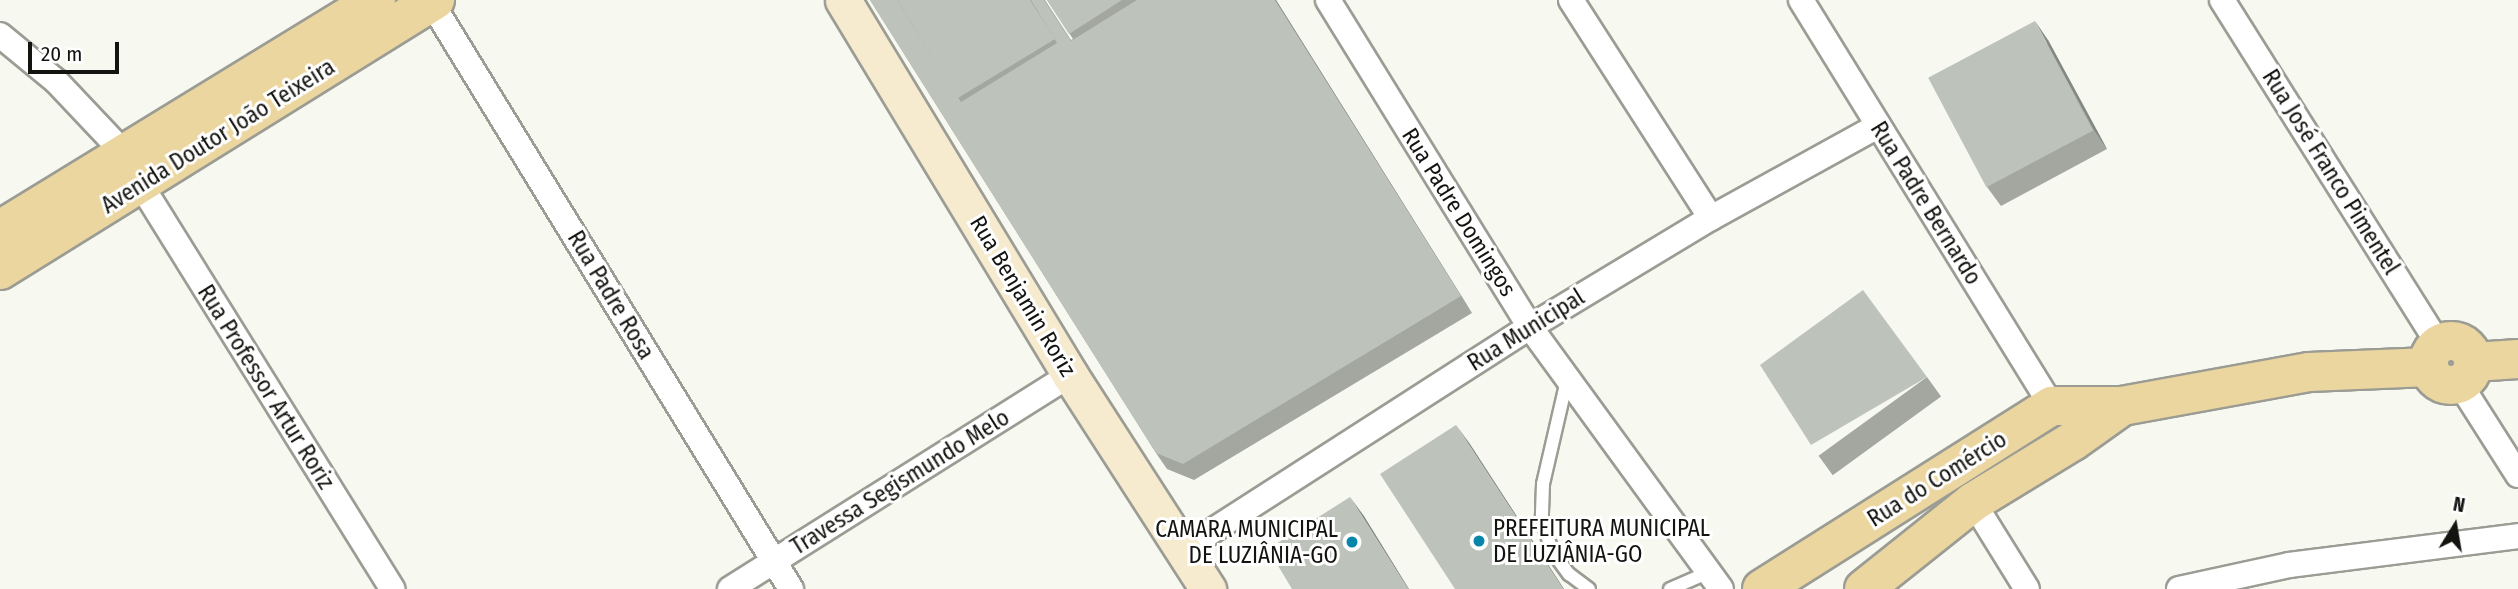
<!DOCTYPE html>
<html>
<head>
<meta charset="utf-8">
<style>
	body { margin:0 }
	#map { position:relative; width:2518px; height:589px; overflow:hidden; background:#f7f8ef; font-family:"Fira Sans Condensed",sans-serif }
	div>[style] { position:absolute }
	.roads { filter:drop-shadow(2px 0 #9b9c94) drop-shadow(-2px 0 #9b9c94) drop-shadow(0 2px #9b9c94) drop-shadow(0 -2px #9b9c94) }
	.lane>* { height:12px; margin:-6px; padding:0 6px; transform-origin:6px; border-radius:6px; background:#fff }
	.street>* { height:24px; margin:-12px; padding:0 12px; transform-origin:12px; border-radius:12px; background:#fff }
	.secondary>* { height:35px; margin:-17.5px; padding:0 17.5px; transform-origin:17.5px; border-radius:17.5px; background:#f6ebcf }
	.primary>* { height:38px; margin:-19px; padding:0 19px; transform-origin:19px; border-radius:19px; background:#ecd6a0 }
	.primary>.ring { margin:-19px; padding:0; box-sizing:content-box; background:none; border:38px solid #ecd6a0; border-radius:50% }
	.wall>* { inset:0; background:#a3a7a0; transform-origin:0 0 }
	.shaded-wall>* { inset:0; background:#848882 }
	.building>* { inset:0; background:#bdc2ba; transform-origin:0 0 }
	.dots>* { width:19px; height:19px; translate:-50% -50%; box-sizing:border-box; border:4px solid #fff; border-radius:50% }
	span { translate:-50% -50%; white-space:nowrap; text-align:center; line-height:1.15; -webkit-text-stroke:6px #fff; paint-order:stroke }
	.street-label { font-size:23px; color:#131310 }
	.poi-label { font-size:23px; color:#131310 }
	.left { translate:0 -50%; text-align:left }
	.right { translate:-100% -50%; text-align:right }
	.north { position:absolute; left:2420px; top:491px; width:70px; height:70px; -webkit-text-stroke:5px #fff; paint-order:stroke; rotate:11deg; font-size:19px; font-weight:700; line-height:28px; text-align:center; color:#131310 }
	.north::after { content:''; display:block; margin:auto; width:24px; height:32px; background:#131310; clip-path:polygon(50% 0,100% 100%,50% 72%,0 100%) }
	.scale { position:absolute; left:28px; top:42px; width:91px; height:32px; box-sizing:border-box; border:4px solid #131310; border-top:0; padding-left:9px; font-size:21px; line-height:24px; white-space:nowrap; color:#131310; -webkit-text-stroke:5px #fff; paint-order:stroke }
</style>
</head>
<body>
<div id="map">
	<div class="roads">
		<div class="lane">
			<i style="left:1567px;top:380px;width:107px;rotate:103deg"></i>
			<i style="left:1543px;top:484px;width:36px;rotate:92deg"></i>
			<i style="left:1542px;top:520px;width:33px;rotate:72deg"></i>
			<i style="left:1552px;top:551px;width:29px;rotate:54deg"></i>
			<i style="left:1569px;top:574px;width:25px;rotate:37deg"></i>
			<i style="left:1670px;top:589px;width:43px;rotate:-23.6deg"></i>
		</div>
		<div class="street">
			<i style="left:1328px;top:0;width:384px;rotate:58.3deg"></i>
			<i style="left:1530px;top:327px;width:324px;rotate:53.9deg"></i>
			<i style="left:1571px;top:0;width:259px;rotate:57.3deg"></i>
			<i style="left:1801px;top:0;width:477px;rotate:58.3deg"></i>
			<i style="left:2222px;top:0;width:407px;rotate:57.8deg"></i>
			<i style="left:431px;top:2px;width:689px;rotate:58.48deg"></i>
			<i style="left:0;top:35px;width:72px;rotate:39.4deg"></i>
			<i style="left:56px;top:81px;width:99px;rotate:46.6deg"></i>
			<i style="left:141px;top:185px;width:476px;rotate:58.1deg"></i>
			<i style="left:2460px;top:384px;width:108px;rotate:57.5deg"></i>
			<i style="left:1973px;top:502px;width:102px;rotate:58.2deg"></i>
			<i style="left:1184px;top:549px;width:411px;rotate:-32.7deg"></i>
			<i style="left:1530px;top:327px;width:211px;rotate:-31.1deg"></i>
			<i style="left:1711px;top:218px;width:191px;rotate:-28.9deg"></i>
			<i style="left:730px;top:589px;width:402px;rotate:-32.2deg"></i>
			<i style="left:2179px;top:589px;width:113px;rotate:-12.3deg"></i>
			<i style="left:2289px;top:565px;width:231px;rotate:-7.2deg"></i>
		</div>
		<div class="secondary">
			<i style="left:843px;top:0;width:438px;rotate:58.8deg"></i>
			<i style="left:1070px;top:375px;width:255px;rotate:57.2deg"></i>
		</div>
		<div class="primary">
			<i style="left:0;top:230px;width:441px;rotate:-31.5deg"></i>
			<i style="left:0;top:270px;width:512px;rotate:-31.83deg"></i>
			<i class="ring" style="left:2429px;top:341px;width:6px;height:6px"></i>
			<i style="left:2474px;top:362px;width:44px;rotate:-3.9deg"></i>
			<i style="left:1762px;top:589px;width:343px;rotate:-32.3deg"></i>
			<i style="left:2052px;top:406px;width:70px"></i>
			<i style="left:2122px;top:406px;width:190px;rotate:-10.3deg"></i>
			<i style="left:2309px;top:372px;width:120px;rotate:-2.4deg"></i>
			<i style="left:1864px;top:589px;width:139px;rotate:-38.6deg"></i>
			<i style="left:1973px;top:502px;width:117px;rotate:-31.4deg"></i>
			<i style="left:2073px;top:441px;width:60px;rotate:-35.5deg"></i>
		</div>
	</div>
	<div class="wall">
		<i style="clip-path:polygon(870px 0,1045px 0,1071px 40px,1073px 39px,1047px 0,1276px 0,1472px 313px,1194px 480px,1167px 469px,1156px 453px)"></i>
		<i style="clip-path:polygon(2048px 40px,2107px 149px,2001px 206px,1987px 187px)"></i>
		<i style="left:1927px;top:377px;width:24px;height:134px;rotate:54deg"></i>
	</div>
	<div class="shaded-wall">
		<i style="clip-path:polygon(1275px 0,1276px 0,1472px 313px,1461px 296px)"></i>
		<i style="clip-path:polygon(2035px 21px,2048px 40px,2107px 149px,2094px 130px)"></i>
		<i style="clip-path:polygon(1456px 425px,1470px 444px,1564px 589px,1563px 589px)"></i>
		<i style="clip-path:polygon(1350px 497px,1364px 516px,1409px 589px,1408px 589px)"></i>
	</div>
	<div class="building">
		<i style="clip-path:polygon(870px 0,897px 0,961px 102px,1057px 43px,1031px 0,1044px 0,1071px 41px,1137px 0,1275px 0,1461px 296px,1183px 464px,1156px 453px)"></i>
		<i style="clip-path:polygon(897px 0,1030px 0,1055px 39px,958px 98px)"></i>
		<i style="clip-path:polygon(1047px 0,1122px 0,1069px 34px)"></i>
		<i style="left:2035px;top:21px;width:124px;height:121px;rotate:62deg"></i>
		<i style="clip-path:polygon(1863px 290px,1927px 377px,1811px 445px,1760px 365px)"></i>
		<i style="clip-path:polygon(1456px 425px,1563px 589px,1455px 589px,1380px 474px)"></i>
		<i style="clip-path:polygon(1350px 497px,1408px 589px,1292px 589px,1268px 549px)"></i>
	</div>
	<div class="dots">
		<i style="left:1479px;top:541px;background:#0587a9"></i>
		<i style="left:1352px;top:542px;background:#0587a9"></i>
	</div>
	<div class="street-label">
		<span style="left:218px;top:136px;rotate:-32deg">Avenida Doutor João Teixeira</span>
		<span style="left:2331px;top:172px;rotate:58deg">Rua José Franco Pimentel</span>
		<span style="left:1926px;top:203px;rotate:58deg">Rua Padre Bernardo</span>
		<span style="left:1459px;top:212px;rotate:58deg">Rua Padre Domingos</span>
		<span style="left:611px;top:295px;rotate:59deg">Rua Padre Rosa</span>
		<span style="left:1023px;top:296px;rotate:59deg">Rua Benjamin Roriz</span>
		<span style="left:1526px;top:330px;rotate:-32deg">Rua Municipal</span>
		<span style="left:266px;top:387px;rotate:58deg">Rua Professor Artur Roriz</span>
		<span style="left:1937px;top:479px;rotate:-32deg">Rua do Comércio</span>
		<span style="left:900px;top:482px;rotate:-32deg">Travessa Segismundo Melo</span>
	</div>
	<div class="poi-label">
		<span class="left" style="left:1493px;top:541px">PREFEITURA MUNICIPAL<br>DE LUZIÂNIA-GO</span>
		<span class="right" style="left:1338px;top:542px">CAMARA MUNICIPAL<br>DE LUZIÂNIA-GO</span>
	</div>
	<div class="north">N</div>
	<div class="scale">20 m</div>
</div>
</body>
</html>
